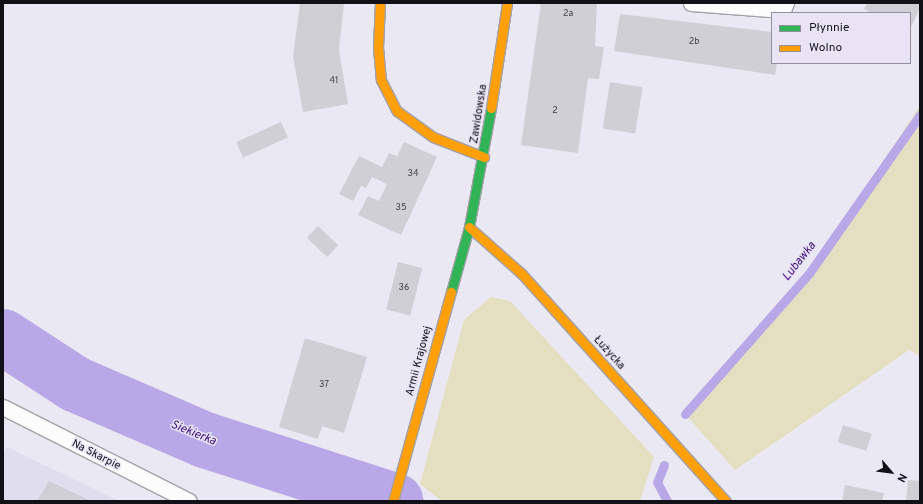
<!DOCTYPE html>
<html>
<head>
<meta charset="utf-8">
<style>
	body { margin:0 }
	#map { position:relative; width:923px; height:504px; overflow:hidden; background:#eae8f2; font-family:Overpass,sans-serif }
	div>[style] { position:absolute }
	.built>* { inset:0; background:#e0ddef }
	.green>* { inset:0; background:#e4dfc0 }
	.stream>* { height:9px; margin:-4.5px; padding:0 4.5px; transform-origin:4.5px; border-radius:4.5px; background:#b8a8e8 }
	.river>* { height:56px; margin:-28px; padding:0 28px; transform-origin:28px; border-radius:28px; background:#b8a8e8 }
	.building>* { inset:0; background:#d0cfd6; transform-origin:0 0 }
	.roads { filter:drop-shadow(1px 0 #a2a1a8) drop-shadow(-1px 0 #a2a1a8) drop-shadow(0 1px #a2a1a8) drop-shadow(0 -1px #a2a1a8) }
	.lane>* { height:15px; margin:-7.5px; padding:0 7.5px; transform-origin:7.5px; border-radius:7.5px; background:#fcfcfd }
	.fast>* { height:9px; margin:-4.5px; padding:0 4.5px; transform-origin:4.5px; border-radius:4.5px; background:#30b455 }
	.slow>* { height:9px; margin:-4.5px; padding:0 4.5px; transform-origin:4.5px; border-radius:4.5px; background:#ff9f0a }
	span { translate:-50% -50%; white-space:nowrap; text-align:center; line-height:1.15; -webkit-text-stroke:3px #e8e4f6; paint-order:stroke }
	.number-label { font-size:9px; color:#424047 }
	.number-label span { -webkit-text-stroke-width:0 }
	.street-label { font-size:11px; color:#121117 }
	.water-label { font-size:12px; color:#3c0d78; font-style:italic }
	.frame { position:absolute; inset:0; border:4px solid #121117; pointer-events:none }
	.legend { position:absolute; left:771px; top:12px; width:140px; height:52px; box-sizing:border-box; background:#e8e4f6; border:1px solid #92909d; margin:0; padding:5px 7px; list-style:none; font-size:12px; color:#121117 }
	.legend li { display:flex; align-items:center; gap:8px; height:20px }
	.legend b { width:20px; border:1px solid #92909d }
	.north { position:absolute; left:871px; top:452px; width:40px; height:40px; -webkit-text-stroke:3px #e8e4f6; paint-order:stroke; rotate:118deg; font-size:11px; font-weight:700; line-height:16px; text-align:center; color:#121117 }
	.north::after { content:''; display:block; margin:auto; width:14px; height:18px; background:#121117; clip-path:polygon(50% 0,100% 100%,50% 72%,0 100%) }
</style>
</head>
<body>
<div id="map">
	<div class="built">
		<i style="clip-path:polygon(7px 447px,119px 501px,3px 501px,3px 452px)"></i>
	</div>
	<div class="green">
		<i style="clip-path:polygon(920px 106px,920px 356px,909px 350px,735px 470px,685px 414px,810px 272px)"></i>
		<i style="clip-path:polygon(491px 297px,510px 301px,654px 457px,640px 501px,442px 501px,420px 484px,464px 320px)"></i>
	</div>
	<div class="stream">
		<i style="left:685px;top:414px;width:189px;rotate:-48.6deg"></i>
		<i style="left:810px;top:272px;width:192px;rotate:-55deg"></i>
		<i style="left:664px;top:465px;width:18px;rotate:112deg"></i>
		<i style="left:657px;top:482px;width:21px;rotate:62deg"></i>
	</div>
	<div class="river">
		<i style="left:3px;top:337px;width:86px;rotate:33.1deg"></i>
		<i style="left:75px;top:384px;width:142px;rotate:23.3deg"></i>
		<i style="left:205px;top:440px;width:200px;rotate:17.8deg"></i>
	</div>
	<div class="building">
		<i style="clip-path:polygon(300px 3px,344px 3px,339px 50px,348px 104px,303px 112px,293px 57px)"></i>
		<i style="clip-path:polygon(541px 3px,597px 3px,595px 46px,604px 47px,599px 79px,588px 78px,578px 153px,521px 145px)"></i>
		<i style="clip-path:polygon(867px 3px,920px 3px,920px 8px,910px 29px,910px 13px,871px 13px,864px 9px)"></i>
		<i style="clip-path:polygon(620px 14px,772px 32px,772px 63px,777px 63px,775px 75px,614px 51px)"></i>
		<i style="left:610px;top:82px;width:33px;height:47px;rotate:9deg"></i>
		<i style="left:281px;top:122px;width:17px;height:49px;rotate:66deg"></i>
		<i style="clip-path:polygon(404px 142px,437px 157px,401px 235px,358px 215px,368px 196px,379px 201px,387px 184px,372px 177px,366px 188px,361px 186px,353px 201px,339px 194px,359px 156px,382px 167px,389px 153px,397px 156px)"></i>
		<i style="left:318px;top:226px;width:28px;height:16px;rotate:44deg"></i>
		<i style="left:398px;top:262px;width:25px;height:49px;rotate:14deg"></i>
		<i style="clip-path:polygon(305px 338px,367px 357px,344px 433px,322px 426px,318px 439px,279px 427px)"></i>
		<i style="left:843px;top:425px;width:30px;height:18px;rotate:17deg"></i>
		<i style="clip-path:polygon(908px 480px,920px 481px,920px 501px,906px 501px)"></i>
		<i style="clip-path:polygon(49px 481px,91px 501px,37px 501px)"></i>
		<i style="clip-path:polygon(845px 485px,884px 493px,882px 501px,842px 501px)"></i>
	</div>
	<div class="roads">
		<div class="lane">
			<i style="left:691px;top:3px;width:92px;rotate:4.4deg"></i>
			<i style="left:783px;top:10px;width:8px;rotate:-67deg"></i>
			<i style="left:3px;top:407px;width:208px;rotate:26.8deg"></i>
		</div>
		<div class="fast">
			<i style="left:451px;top:292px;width:67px;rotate:-74.5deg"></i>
			<i style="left:469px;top:227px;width:121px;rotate:-79.5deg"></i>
		</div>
		<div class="slow">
			<i style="left:380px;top:3px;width:44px;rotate:92.6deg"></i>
			<i style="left:378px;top:47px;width:33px;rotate:85deg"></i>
			<i style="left:381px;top:80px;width:35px;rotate:63deg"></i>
			<i style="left:397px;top:111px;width:44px;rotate:35.8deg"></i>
			<i style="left:433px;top:137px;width:55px;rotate:21.4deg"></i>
			<i style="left:491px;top:108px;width:106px;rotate:-81.3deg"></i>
			<i style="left:469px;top:227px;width:71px;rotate:41.6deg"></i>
			<i style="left:522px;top:274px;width:305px;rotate:48.1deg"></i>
			<i style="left:393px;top:501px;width:217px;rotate:-74.5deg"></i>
		</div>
	</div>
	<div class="number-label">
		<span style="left:568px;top:14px">2a</span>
		<span style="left:694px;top:42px">2b</span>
		<span style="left:334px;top:81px">41</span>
		<span style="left:555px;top:111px">2</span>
		<span style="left:413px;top:174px">34</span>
		<span style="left:401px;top:208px">35</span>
		<span style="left:404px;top:288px">36</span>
		<span style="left:324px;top:385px">37</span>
	</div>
	<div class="street-label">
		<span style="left:479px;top:114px;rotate:-81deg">Zawidowska</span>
		<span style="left:609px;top:353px;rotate:48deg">Łużycka</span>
		<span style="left:419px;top:361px;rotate:-75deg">Armii Krajowej</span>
		<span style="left:96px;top:455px;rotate:27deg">Na Skarpie</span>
	</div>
	<div class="water-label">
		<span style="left:800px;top:262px;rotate:-52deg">Lubawka</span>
		<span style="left:193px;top:434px;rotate:22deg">Siekierka</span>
	</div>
	<div class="frame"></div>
	<ul class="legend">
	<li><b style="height:5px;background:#30b455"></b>Płynnie</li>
	<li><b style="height:5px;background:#ff9f0a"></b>Wolno</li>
	</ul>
	<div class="north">N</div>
</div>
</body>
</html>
